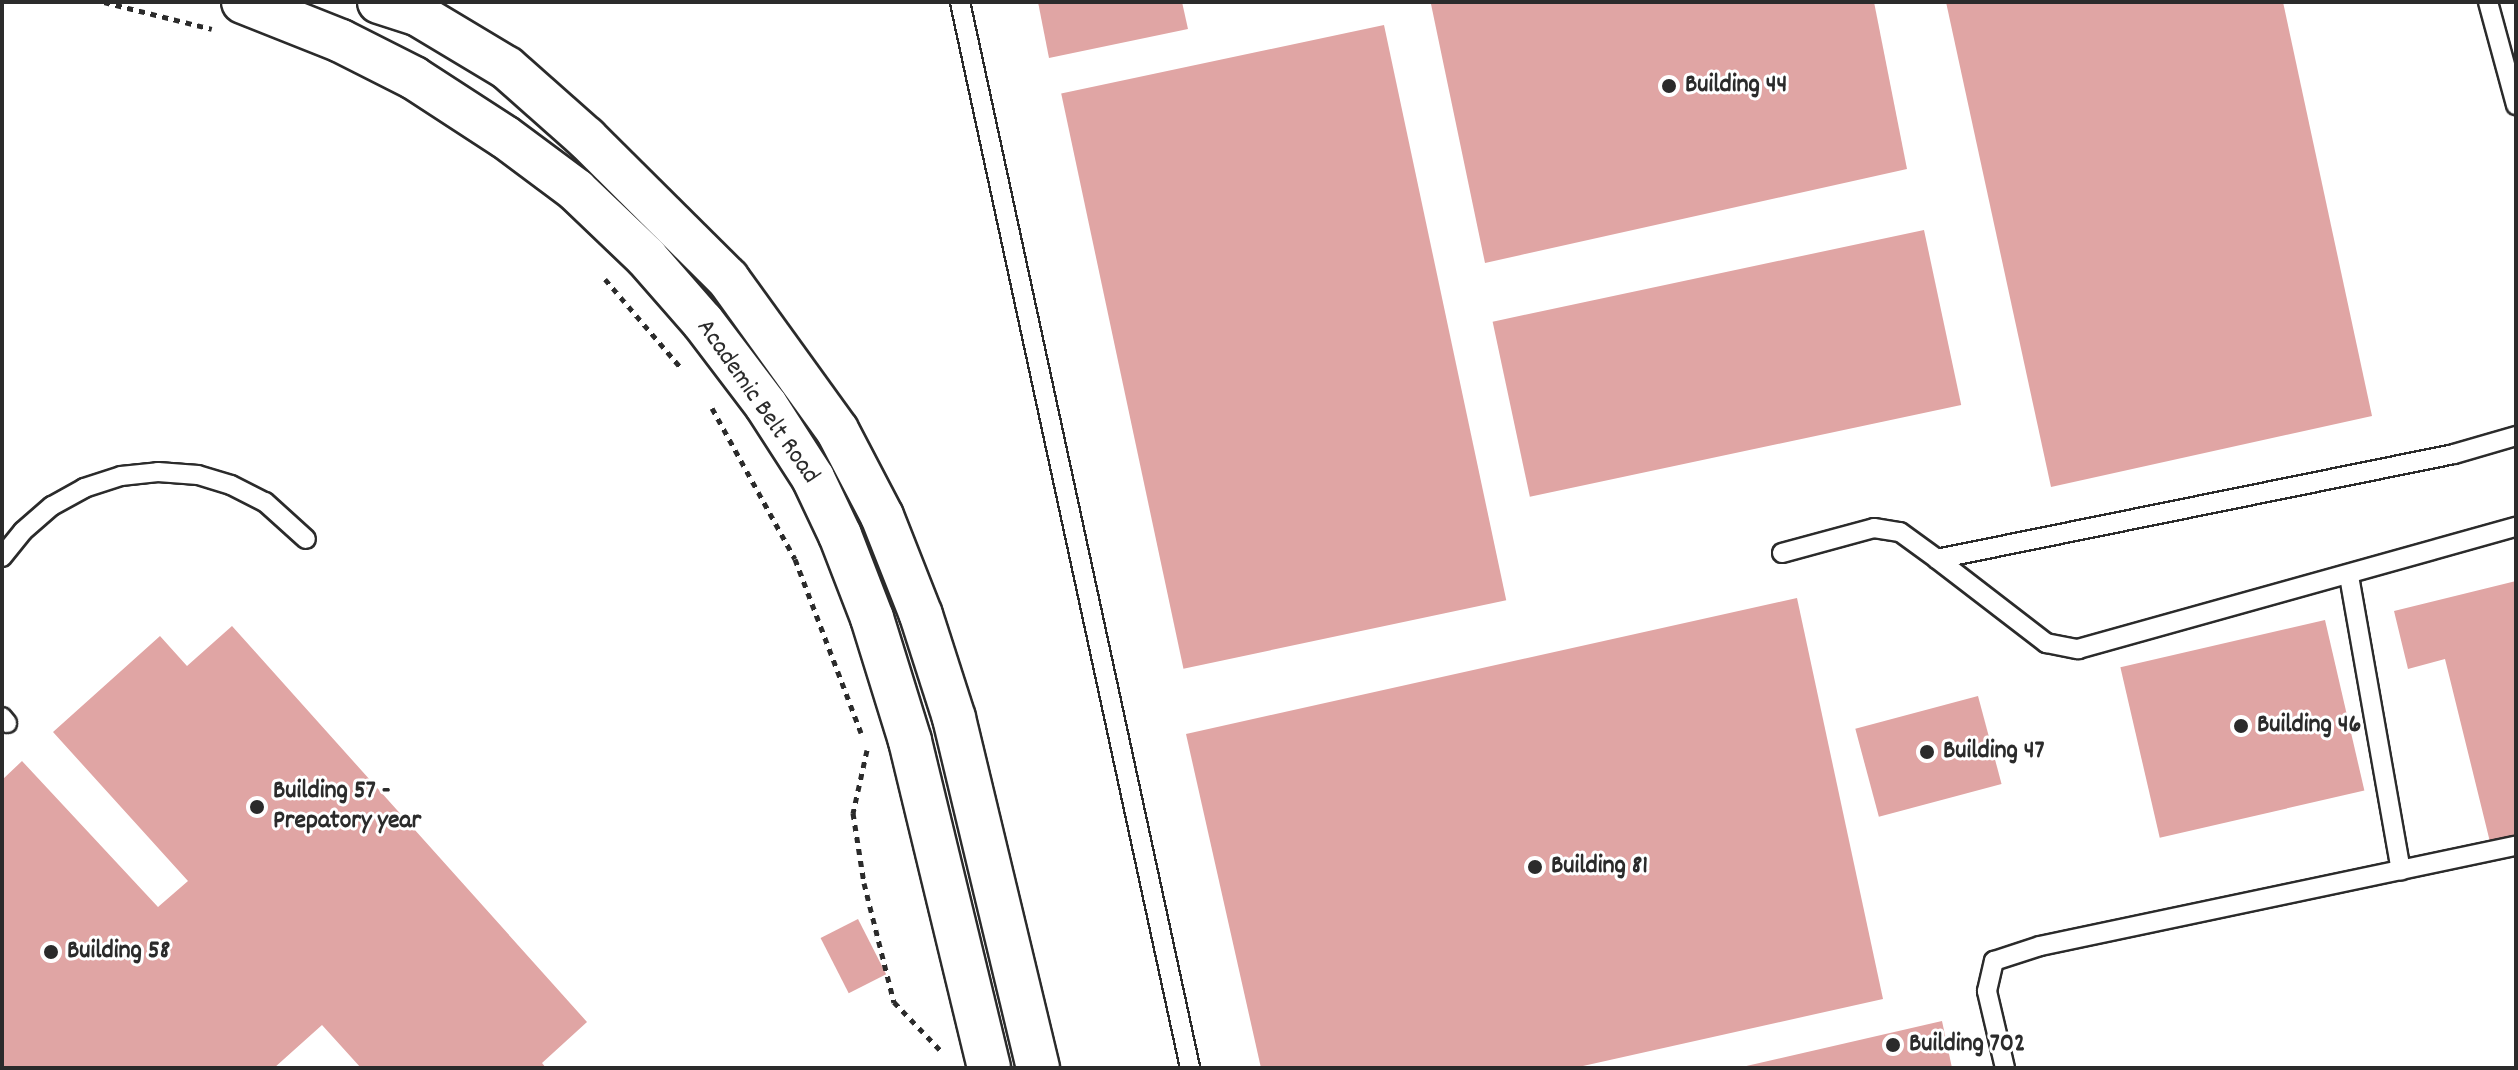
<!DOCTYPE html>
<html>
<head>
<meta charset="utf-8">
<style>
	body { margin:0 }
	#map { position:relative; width:2518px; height:1070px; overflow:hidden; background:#fff; font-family:Dekko,sans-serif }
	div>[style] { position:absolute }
	.building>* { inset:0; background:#e0a5a4; transform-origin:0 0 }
	.path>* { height:5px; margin-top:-2.5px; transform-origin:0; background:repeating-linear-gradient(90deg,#2b2b2b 0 6px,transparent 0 12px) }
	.roads { filter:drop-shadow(2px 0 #2b2b2b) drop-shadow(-2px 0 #2b2b2b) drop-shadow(0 2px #2b2b2b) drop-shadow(0 -2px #2b2b2b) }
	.service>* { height:18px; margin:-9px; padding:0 9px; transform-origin:9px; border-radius:9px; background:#fff }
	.tertiary>* { height:42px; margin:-21px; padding:0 21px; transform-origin:21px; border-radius:21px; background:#fff }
	.dots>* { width:22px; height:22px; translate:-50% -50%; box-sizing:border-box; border:4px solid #fff; border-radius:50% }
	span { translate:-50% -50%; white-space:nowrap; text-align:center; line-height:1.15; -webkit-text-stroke:6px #fff; paint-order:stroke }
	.poi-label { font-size:26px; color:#2b2b2b; font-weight:700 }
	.left { translate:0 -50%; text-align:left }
	.street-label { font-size:26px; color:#2b2b2b }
	.frame { position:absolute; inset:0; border:4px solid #2b2b2b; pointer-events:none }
</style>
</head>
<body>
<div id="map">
	<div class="building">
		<i style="clip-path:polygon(1038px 2px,1182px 2px,1188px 29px,1049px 58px)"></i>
		<i style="clip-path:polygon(1443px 2px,1874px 2px,1907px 169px,1485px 263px,1431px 4px)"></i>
		<i style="clip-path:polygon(1946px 2px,2283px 2px,2372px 416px,2051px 487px)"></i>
		<i style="left:1384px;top:25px;width:588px;height:330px;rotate:78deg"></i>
		<i style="left:1924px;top:230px;width:179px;height:441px;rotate:78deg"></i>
		<i style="clip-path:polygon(2516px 581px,2516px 836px,2490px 842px,2445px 659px,2408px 669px,2394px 611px)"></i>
		<i style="clip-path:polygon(1797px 598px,1883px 999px,1574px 1068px,1261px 1068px,1186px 734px)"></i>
		<i style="left:2325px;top:620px;width:175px;height:210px;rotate:77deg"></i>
		<i style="clip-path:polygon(232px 626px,587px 1022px,542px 1063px,546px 1068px,361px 1068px,322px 1025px,274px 1068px,2px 1068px,2px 780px,22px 761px,158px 907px,188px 881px,53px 732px,160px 636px,187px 666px)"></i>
		<i style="left:1978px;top:696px;width:91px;height:127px;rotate:75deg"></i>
		<i style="left:858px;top:919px;width:62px;height:42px;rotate:63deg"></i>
		<i style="clip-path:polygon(1942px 1021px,1952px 1068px,1742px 1068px,1742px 1067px)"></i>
	</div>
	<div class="path">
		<i style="left:104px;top:2px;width:111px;rotate:14deg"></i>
		<i style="left:605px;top:279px;width:118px;rotate:49.5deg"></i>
		<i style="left:712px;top:408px;width:172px;rotate:61.2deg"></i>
		<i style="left:795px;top:559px;width:186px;rotate:69.2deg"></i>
		<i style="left:867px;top:750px;width:65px;rotate:102.5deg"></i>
		<i style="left:853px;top:813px;width:71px;rotate:81.1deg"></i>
		<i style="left:864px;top:883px;width:123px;rotate:75.9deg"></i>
		<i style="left:894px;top:1002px;width:68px;rotate:46.2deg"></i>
	</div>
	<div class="roads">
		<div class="service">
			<i style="left:960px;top:2px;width:1091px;rotate:77.82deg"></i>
			<i style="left:2488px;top:2px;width:107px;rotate:74.8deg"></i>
			<i style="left:1782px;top:553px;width:95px;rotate:-15.2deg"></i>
			<i style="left:1874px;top:528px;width:26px;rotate:9deg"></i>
			<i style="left:1900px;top:532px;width:46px;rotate:36.1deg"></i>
			<i style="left:1937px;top:559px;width:528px;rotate:-11.48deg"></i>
			<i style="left:2454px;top:454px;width:65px;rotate:-16.2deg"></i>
			<i style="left:2px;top:557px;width:33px;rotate:-51deg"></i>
			<i style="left:23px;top:531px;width:38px;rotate:-41deg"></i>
			<i style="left:52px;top:506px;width:37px;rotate:-29deg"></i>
			<i style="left:84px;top:488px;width:39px;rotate:-18deg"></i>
			<i style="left:121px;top:476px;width:37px;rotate:-6deg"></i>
			<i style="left:158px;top:472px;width:40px;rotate:4.3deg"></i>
			<i style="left:198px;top:475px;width:34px;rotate:17deg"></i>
			<i style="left:231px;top:485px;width:38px;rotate:27deg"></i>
			<i style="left:265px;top:502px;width:55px;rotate:42.1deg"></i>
			<i style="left:1937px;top:559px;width:138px;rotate:37.6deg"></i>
			<i style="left:2046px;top:643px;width:33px;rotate:11deg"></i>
			<i style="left:2078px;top:649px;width:455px;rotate:-15.6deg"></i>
			<i style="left:2349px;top:576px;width:299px;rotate:80deg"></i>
			<i style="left:2px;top:717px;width:8px;rotate:50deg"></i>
			<i style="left:2005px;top:1068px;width:79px;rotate:-103.2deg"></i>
			<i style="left:1987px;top:991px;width:31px;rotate:-77deg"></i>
			<i style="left:1994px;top:961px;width:48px;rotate:-18.1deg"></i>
			<i style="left:2040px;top:946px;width:486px;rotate:-11.9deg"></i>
		</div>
		<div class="tertiary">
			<i style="left:243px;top:2px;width:105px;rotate:21.7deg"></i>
			<i style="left:341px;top:41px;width:82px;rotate:26.9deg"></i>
			<i style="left:414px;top:78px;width:108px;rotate:33deg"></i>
			<i style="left:505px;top:137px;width:89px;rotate:36.7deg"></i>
			<i style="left:576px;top:190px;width:97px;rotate:43.7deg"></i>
			<i style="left:646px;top:257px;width:86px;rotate:48.8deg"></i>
			<i style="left:703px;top:322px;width:104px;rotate:52.8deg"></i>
			<i style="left:766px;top:405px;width:87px;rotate:57.2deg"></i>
			<i style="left:813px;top:478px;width:63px;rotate:64.7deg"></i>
			<i style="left:840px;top:535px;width:89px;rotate:68.9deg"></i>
			<i style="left:872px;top:618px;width:129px;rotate:72.8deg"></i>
			<i style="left:910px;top:741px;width:336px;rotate:76.4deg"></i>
			<i style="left:379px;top:2px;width:40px;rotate:18deg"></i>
			<i style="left:417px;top:14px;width:105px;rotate:31deg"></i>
			<i style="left:507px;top:68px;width:106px;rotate:41.5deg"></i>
			<i style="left:586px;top:138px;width:200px;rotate:44.8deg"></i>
			<i style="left:728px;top:279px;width:186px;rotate:54.2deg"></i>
			<i style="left:837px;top:430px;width:97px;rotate:62.4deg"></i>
			<i style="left:882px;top:516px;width:106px;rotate:68.5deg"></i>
			<i style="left:921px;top:615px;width:108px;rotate:72.2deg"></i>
			<i style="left:954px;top:718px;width:360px;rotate:76.5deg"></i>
		</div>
	</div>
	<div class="dots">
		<i style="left:1669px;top:86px;background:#2b2b2b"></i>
		<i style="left:2241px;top:726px;background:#2b2b2b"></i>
		<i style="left:1927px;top:752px;background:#2b2b2b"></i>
		<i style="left:257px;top:807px;background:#2b2b2b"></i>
		<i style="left:1535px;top:867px;background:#2b2b2b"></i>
		<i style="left:51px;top:952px;background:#2b2b2b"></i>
		<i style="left:1893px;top:1045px;background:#2b2b2b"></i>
	</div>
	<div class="poi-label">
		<span class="left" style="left:1685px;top:86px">Building 44</span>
		<span class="left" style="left:2257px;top:726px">Building 46</span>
		<span class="left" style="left:1943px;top:752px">Building 47</span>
		<span class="left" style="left:273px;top:807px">Building 57 -<br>Prepatory year</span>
		<span class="left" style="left:1551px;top:867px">Building 81</span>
		<span class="left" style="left:67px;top:952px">Building 58</span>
		<span class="left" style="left:1909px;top:1045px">Building 702</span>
	</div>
	<div class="street-label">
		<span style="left:757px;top:402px;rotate:55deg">Academic Belt Road</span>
	</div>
	<div class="frame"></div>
</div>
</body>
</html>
